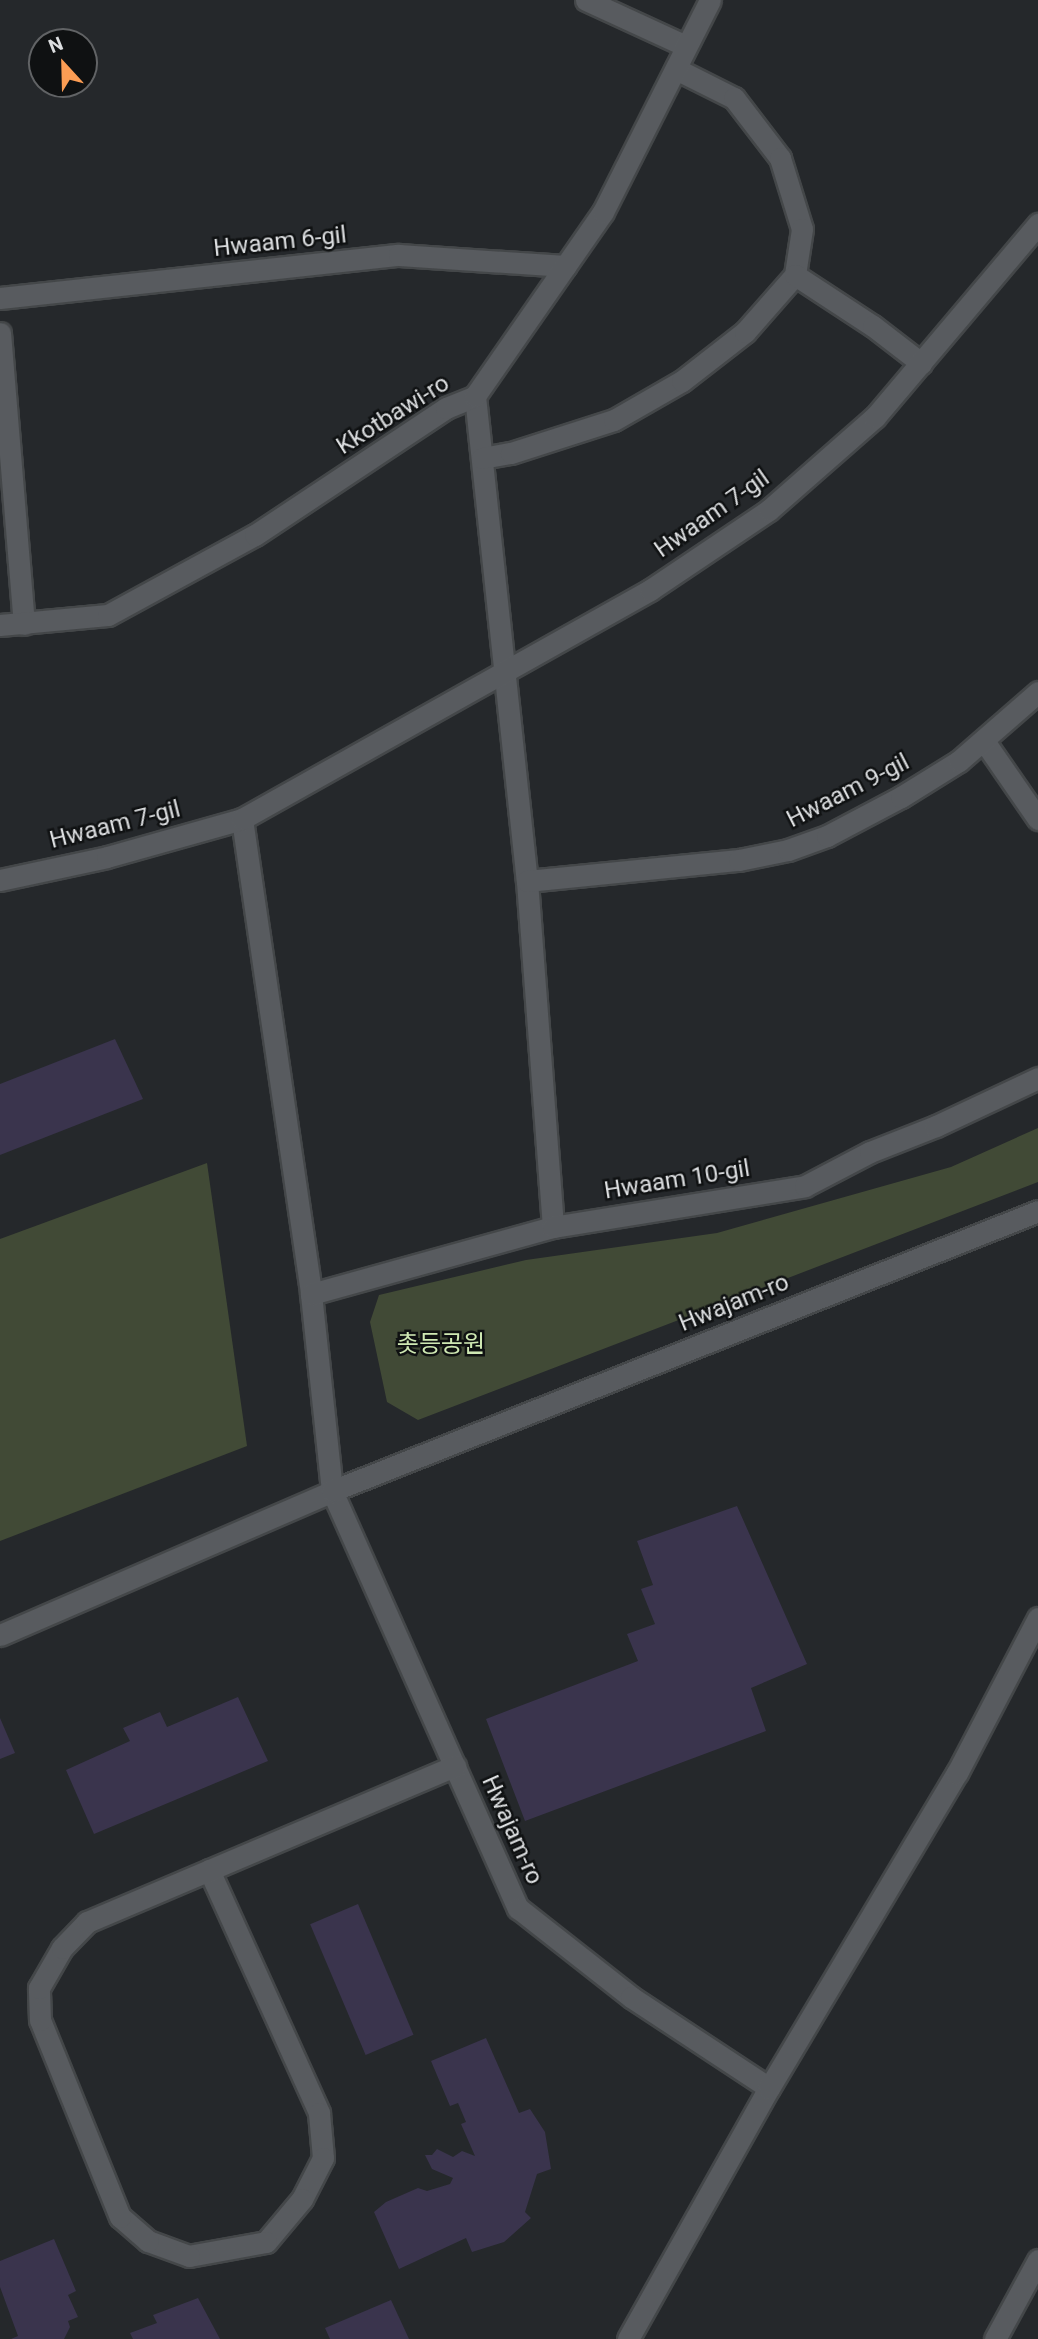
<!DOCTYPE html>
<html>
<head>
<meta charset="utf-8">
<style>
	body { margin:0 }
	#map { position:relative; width:1038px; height:2339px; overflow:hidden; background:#25282b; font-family:Roboto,"Noto Sans KR",sans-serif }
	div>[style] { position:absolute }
	.green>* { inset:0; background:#414a36 }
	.building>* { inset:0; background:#3a344d; transform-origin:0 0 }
	.roads { filter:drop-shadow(2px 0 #444749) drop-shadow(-2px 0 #444749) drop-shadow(0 2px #444749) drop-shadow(0 -2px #444749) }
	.minor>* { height:21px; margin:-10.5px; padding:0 10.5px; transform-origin:10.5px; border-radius:10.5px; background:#585b5f }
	span { translate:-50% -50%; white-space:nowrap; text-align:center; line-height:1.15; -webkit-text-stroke:5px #0f1112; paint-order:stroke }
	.street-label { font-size:24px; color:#dddfe1 }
	.park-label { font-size:24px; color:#cfe8b3 }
	.north { position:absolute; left:28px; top:28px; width:70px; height:70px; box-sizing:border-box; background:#0f1112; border:2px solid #616365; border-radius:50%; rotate:338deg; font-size:19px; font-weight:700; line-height:28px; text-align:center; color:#dddfe1 }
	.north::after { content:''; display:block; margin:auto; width:24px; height:32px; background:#fc9d54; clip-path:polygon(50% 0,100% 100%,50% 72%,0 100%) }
</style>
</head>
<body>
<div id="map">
	<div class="green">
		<i style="clip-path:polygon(1038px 1128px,1038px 1182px,418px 1420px,387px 1402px,370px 1322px,379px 1295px,526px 1260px,717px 1233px,951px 1167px)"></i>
		<i style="clip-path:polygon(207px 1163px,247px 1446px,0 1541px,0 1239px)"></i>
	</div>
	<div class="building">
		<i style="clip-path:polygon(115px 1039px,143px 1099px,0 1155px,0 1084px)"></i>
		<i style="clip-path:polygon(737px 1506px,807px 1664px,751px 1688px,766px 1731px,525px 1821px,486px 1719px,638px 1661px,627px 1634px,655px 1624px,641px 1589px,653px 1585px,637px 1541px)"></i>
		<i style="clip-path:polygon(238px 1697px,268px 1761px,94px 1834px,66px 1770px,130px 1741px,123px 1728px,160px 1712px,167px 1727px)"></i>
		<i style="clip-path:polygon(0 1718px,15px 1753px,0 1759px)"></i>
		<i style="left:358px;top:1904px;width:142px;height:52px;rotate:67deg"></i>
		<i style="clip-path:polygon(486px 2038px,519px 2113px,530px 2109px,545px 2132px,551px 2169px,537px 2174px,525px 2212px,531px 2218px,504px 2242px,472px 2252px,466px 2238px,399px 2269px,374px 2212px,386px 2202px,418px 2188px,427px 2191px,450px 2184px,453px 2178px,432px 2169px,425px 2155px,432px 2155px,437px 2149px,453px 2157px,462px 2151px,475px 2156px,461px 2124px,466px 2122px,458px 2103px,450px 2106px,431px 2061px)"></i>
		<i style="clip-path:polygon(54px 2239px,76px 2291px,68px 2295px,78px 2317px,68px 2321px,70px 2327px,64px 2339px,11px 2339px,18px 2336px,0 2287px,0 2261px)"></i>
		<i style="clip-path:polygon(198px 2298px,220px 2339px,133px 2339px,130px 2333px,157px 2323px,153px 2315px)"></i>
		<i style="clip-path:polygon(391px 2300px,409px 2339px,330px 2339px,325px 2328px)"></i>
	</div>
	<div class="roads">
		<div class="minor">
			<i style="left:586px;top:0;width:110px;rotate:24.7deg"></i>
			<i style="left:676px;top:69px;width:65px;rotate:26.6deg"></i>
			<i style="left:734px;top:98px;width:76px;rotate:52.5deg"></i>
			<i style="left:780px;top:158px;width:74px;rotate:72.8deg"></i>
			<i style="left:802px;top:229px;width:47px;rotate:98.7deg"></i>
			<i style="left:0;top:298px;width:401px;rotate:-6.2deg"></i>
			<i style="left:399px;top:255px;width:167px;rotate:3.8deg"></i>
			<i style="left:0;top:333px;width:292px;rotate:85.3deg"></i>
			<i style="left:475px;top:396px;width:488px;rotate:83.9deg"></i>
			<i style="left:527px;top:881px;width:347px;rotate:85.7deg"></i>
			<i style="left:482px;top:458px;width:29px;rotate:-10deg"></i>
			<i style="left:511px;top:453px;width:108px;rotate:-17.8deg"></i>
			<i style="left:614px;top:420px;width:78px;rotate:-29.8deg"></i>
			<i style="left:682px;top:381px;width:80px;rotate:-37.9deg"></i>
			<i style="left:745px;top:332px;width:76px;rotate:-48.7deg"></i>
			<i style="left:795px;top:275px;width:93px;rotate:33.2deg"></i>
			<i style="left:873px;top:326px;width:61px;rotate:37.6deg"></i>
			<i style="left:0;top:625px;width:108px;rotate:-5.3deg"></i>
			<i style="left:108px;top:615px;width:167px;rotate:-28.6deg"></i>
			<i style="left:255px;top:535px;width:229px;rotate:-33.6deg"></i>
			<i style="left:446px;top:408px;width:31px;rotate:-22deg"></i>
			<i style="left:475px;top:396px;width:224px;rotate:-55.2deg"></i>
			<i style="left:603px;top:212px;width:237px;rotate:-63.2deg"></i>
			<i style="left:984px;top:741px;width:95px;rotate:55.3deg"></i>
			<i style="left:242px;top:819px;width:480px;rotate:81.7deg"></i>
			<i style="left:311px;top:1294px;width:198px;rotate:83.9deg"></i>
			<i style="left:332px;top:1491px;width:457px;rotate:66deg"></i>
			<i style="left:518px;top:1908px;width:144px;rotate:38.2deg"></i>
			<i style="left:631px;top:1997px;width:165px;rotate:33.4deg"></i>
			<i style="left:0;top:880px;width:109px;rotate:-12.1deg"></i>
			<i style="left:107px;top:857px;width:140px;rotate:-15.7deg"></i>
			<i style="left:242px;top:819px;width:468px;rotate:-29.3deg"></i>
			<i style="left:650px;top:590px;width:143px;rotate:-33.9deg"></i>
			<i style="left:769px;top:510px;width:141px;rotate:-41.3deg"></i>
			<i style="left:875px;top:417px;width:253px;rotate:-49.8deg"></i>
			<i style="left:527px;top:881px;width:213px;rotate:-5.7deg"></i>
			<i style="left:739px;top:860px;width:50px;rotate:-11.5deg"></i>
			<i style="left:788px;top:850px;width:41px;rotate:-19.7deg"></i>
			<i style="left:827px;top:836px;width:84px;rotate:-27.8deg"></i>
			<i style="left:901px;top:797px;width:68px;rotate:-31.8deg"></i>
			<i style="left:959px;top:761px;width:105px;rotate:-41.1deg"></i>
			<i style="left:311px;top:1294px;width:251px;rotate:-15.5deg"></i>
			<i style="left:553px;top:1227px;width:255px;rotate:-9.2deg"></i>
			<i style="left:805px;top:1186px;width:73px;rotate:-27.6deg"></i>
			<i style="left:870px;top:1152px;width:71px;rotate:-21.5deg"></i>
			<i style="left:936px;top:1126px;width:113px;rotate:-25.2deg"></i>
			<i style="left:0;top:1635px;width:362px;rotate:-23.4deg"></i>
			<i style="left:332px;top:1491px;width:759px;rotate:-21.63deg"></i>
			<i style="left:209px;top:1870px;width:267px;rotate:65.6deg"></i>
			<i style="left:319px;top:2113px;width:45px;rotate:84.9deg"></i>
			<i style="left:323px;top:2158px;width:46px;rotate:117.1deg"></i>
			<i style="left:302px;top:2199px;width:56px;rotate:129.9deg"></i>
			<i style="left:266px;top:2242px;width:78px;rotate:169.7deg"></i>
			<i style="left:189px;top:2256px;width:44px;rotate:-159.9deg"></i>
			<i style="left:148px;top:2241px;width:37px;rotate:-139deg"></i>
			<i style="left:120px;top:2217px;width:213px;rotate:-112.1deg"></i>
			<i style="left:40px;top:2020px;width:32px;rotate:-92deg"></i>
			<i style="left:39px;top:1988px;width:46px;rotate:-60.1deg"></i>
			<i style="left:62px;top:1948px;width:36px;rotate:-46deg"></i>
			<i style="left:87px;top:1922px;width:400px;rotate:-23deg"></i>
			<i style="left:628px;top:2339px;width:288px;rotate:-60.7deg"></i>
			<i style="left:769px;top:2088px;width:367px;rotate:-59.2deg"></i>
			<i style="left:957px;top:1773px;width:175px;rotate:-62.4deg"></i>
			<i style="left:995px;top:2339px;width:90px;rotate:-61.4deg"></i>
		</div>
	</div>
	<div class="street-label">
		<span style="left:280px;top:242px;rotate:-6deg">Hwaam 6-gil</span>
		<span style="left:393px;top:415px;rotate:-32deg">Kkotbawi-ro</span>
		<span style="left:712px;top:514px;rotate:-35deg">Hwaam 7-gil</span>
		<span style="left:848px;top:791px;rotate:-27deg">Hwaam 9-gil</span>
		<span style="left:115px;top:825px;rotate:-14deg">Hwaam 7-gil</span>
		<span style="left:677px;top:1180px;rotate:-9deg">Hwaam 10-gil</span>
		<span style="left:734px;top:1303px;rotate:-22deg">Hwajam-ro</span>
		<span style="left:512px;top:1830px;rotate:66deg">Hwajam-ro</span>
	</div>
	<div class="park-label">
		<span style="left:441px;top:1345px">촛등공원</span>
	</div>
	<div class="north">N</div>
</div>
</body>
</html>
